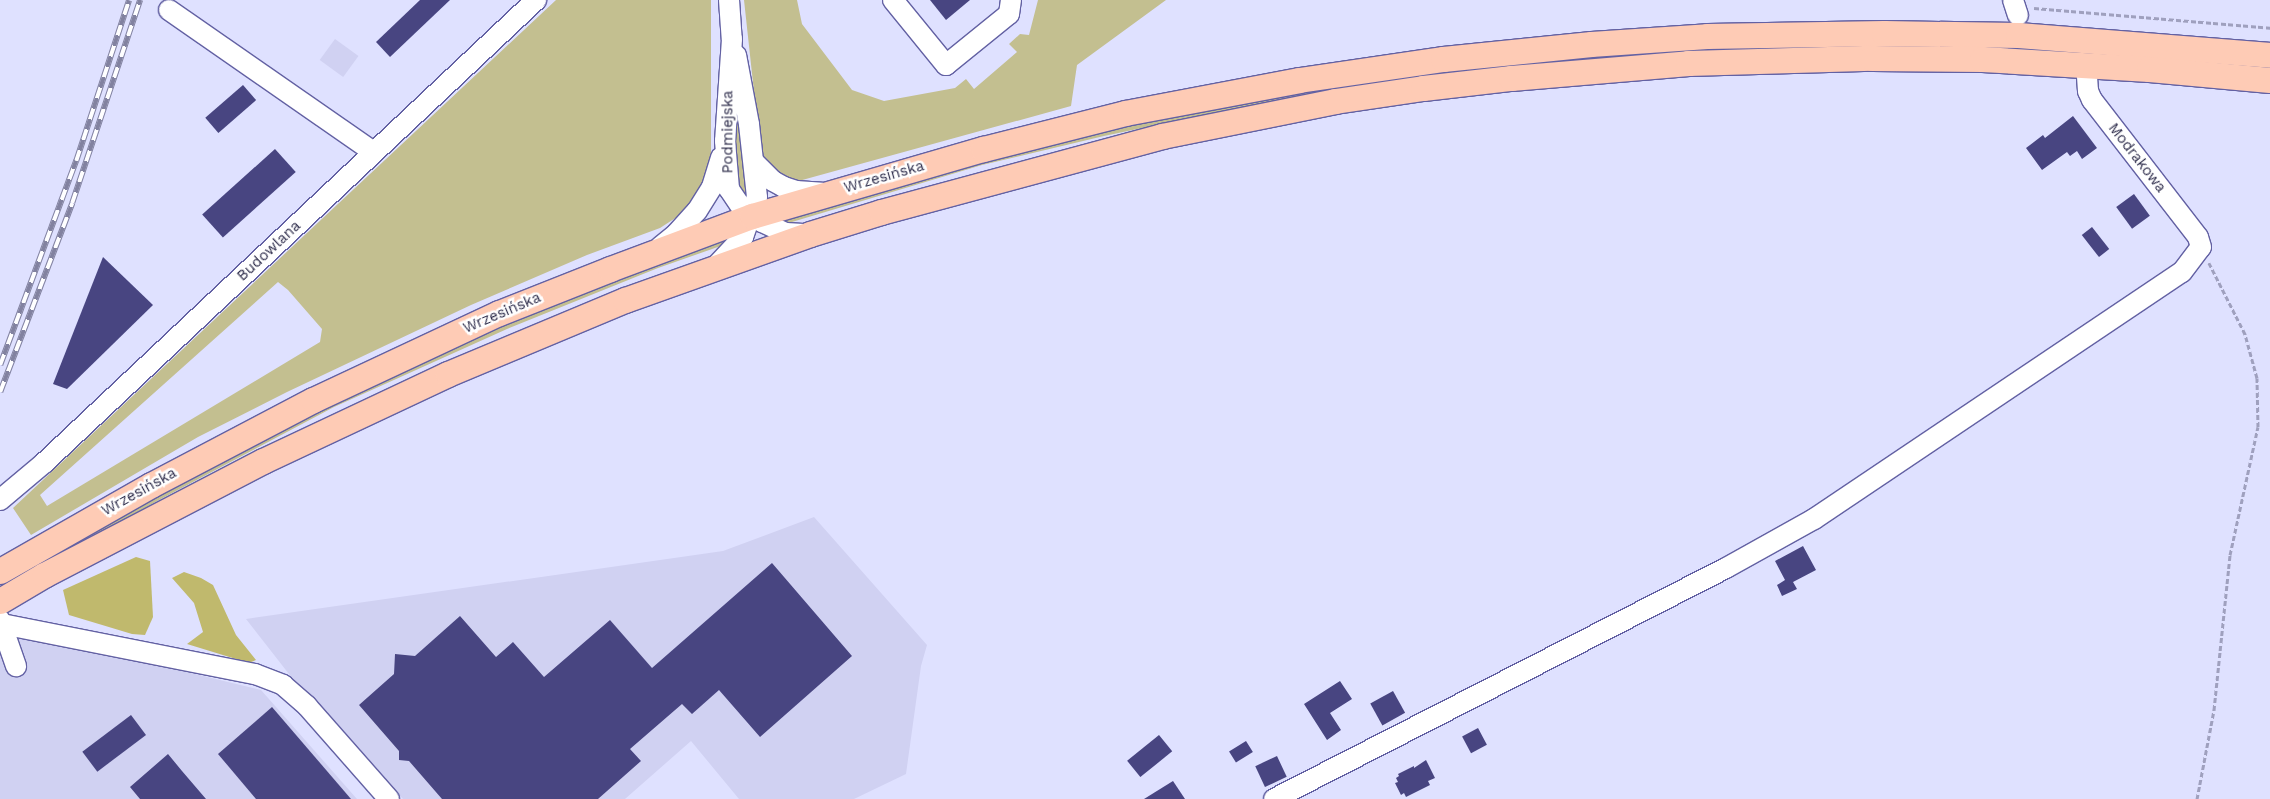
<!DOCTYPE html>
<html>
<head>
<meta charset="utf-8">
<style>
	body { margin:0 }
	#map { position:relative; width:2270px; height:799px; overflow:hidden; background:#dfe1ff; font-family:"Work Sans",sans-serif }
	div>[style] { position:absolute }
	.built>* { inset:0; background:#d0d1f2; transform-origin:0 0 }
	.green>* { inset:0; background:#c3bf90 }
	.forest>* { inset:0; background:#c0b96d }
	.building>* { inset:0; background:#484581; transform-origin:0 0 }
	.path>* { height:3px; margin-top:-1.5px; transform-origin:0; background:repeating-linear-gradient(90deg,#9fa0be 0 5px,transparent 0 7.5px) }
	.roads { filter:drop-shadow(1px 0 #6361a3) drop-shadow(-1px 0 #6361a3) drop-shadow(0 1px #6361a3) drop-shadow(0 -1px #6361a3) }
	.minor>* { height:20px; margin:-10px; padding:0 10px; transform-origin:10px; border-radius:10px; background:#fff }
	.major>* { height:25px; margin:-12.5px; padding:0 12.5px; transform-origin:12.5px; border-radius:12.5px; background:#fecbb5 }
	.rail>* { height:5.5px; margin-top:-2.75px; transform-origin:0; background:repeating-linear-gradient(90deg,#fff 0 11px,#8282a0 0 22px); box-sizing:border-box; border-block:1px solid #8282a0 }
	span { translate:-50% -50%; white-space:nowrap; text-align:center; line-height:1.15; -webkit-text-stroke:5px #fff; paint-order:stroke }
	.street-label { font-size:15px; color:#302f4d }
</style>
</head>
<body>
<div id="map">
	<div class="built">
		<i style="left:335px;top:39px;width:29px;height:26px;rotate:36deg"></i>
		<i style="clip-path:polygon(814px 517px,927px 645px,921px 666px,906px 774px,854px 799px,739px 799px,691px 741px,625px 799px,403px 799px,296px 683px,246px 619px,723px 551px)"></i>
		<i style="clip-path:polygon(13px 630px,261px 690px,357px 799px,0 799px,0 639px)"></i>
	</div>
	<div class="green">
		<i style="clip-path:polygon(evenodd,556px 0,711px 0,711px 157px,704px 185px,694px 200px,677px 217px,660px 228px,587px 255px,471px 305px,287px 392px,198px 437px,31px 535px,13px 508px,556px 0,278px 282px,288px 290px,322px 329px,320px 342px,47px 506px,40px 495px,278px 282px)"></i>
		<i style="clip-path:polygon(744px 0,797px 0,802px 24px,852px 90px,884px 101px,955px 88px,966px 79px,974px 89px,1017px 52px,1009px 44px,1020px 34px,1029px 35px,1038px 0,1166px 0,1077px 65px,1071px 106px,795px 182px,783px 178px,766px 162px,760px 147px)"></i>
		<i style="clip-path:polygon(1975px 44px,2270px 64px,2270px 70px,2095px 56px,1333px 92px,1251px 105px,1104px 136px,982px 165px,792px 222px,784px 223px,779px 218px,885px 187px,1136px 122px,1292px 93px,1440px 71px,1593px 55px,1735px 47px)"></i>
		<i style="clip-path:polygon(734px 77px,747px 196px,746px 197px,736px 191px)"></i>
		<i style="clip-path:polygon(737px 232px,732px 242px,658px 268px,507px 329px,334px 407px,159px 500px,44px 565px,41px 557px,174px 483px,464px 338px)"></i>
	</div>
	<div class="forest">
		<i style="clip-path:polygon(136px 557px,150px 561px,153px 617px,145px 635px,132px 634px,69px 615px,63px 590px)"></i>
		<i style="clip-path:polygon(184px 572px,201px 578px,213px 585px,236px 635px,256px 660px,249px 663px,187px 644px,203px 632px,194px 603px,172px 578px)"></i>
	</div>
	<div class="building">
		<i style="clip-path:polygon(420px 0,450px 0,390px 57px,376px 42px)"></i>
		<i style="clip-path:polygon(930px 0,970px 0,946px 20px)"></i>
		<i style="left:243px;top:85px;width:20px;height:50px;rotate:49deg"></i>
		<i style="clip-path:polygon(2073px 116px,2097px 148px,2082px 159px,2077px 151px,2070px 156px,2067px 152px,2042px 170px,2026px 148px,2043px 135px,2045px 138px)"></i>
		<i style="left:275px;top:149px;width:31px;height:98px;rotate:48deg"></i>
		<i style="left:2134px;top:194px;width:27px;height:22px;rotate:54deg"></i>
		<i style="left:2092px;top:227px;width:28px;height:13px;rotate:52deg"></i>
		<i style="clip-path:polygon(103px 257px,153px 305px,67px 389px,53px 384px)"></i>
		<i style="clip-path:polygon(1803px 546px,1816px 570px,1793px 582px,1797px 589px,1782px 596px,1777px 585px,1785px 580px,1775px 561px)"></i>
		<i style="clip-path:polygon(772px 563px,852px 656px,760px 737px,719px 690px,692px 714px,682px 704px,630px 749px,641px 761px,598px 799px,442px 799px,409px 761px,399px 760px,399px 751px,359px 705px,394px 674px,395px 654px,415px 656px,460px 616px,496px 657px,513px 642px,544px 677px,610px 620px,652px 668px)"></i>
		<i style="clip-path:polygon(1340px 681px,1352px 699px,1330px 713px,1341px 730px,1327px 740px,1304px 704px)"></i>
		<i style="left:1393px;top:691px;width:25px;height:26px;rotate:61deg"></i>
		<i style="clip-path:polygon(272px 707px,351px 799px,256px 799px,218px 754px)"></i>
		<i style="left:131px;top:715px;width:25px;height:61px;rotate:53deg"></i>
		<i style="left:1478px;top:728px;width:19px;height:18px;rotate:62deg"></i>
		<i style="left:1159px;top:735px;width:21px;height:41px;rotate:51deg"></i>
		<i style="left:1246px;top:741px;width:13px;height:20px;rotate:58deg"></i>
		<i style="clip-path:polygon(168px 754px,182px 771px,206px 799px,140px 799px,130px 787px)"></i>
		<i style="left:1277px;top:756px;width:23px;height:24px;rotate:65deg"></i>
		<i style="clip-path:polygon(1426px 760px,1435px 778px,1428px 781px,1430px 785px,1406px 797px,1404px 793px,1401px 795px,1395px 783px,1398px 782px,1396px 778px,1399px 776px,1398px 774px,1414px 766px,1414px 768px)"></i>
		<i style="clip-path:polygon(1173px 781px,1185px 799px,1144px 799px)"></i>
	</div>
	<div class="path">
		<i style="left:2034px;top:8px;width:237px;rotate:4.8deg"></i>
		<i style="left:2197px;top:799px;width:91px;rotate:-79.2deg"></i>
		<i style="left:2214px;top:710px;width:156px;rotate:-84.1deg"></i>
		<i style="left:2230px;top:555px;width:131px;rotate:-77.7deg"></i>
		<i style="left:2258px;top:427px;width:49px;rotate:-91.2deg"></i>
		<i style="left:2257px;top:378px;width:46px;rotate:-105.3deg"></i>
		<i style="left:2245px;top:334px;width:80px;rotate:-116.9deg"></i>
	</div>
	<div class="roads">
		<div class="minor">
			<i style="left:729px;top:0;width:39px;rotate:86deg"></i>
			<i style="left:732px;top:39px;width:102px;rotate:93.9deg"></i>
			<i style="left:725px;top:141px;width:48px;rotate:85.2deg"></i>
			<i style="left:729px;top:189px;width:25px;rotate:56deg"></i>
			<i style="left:743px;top:210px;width:22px;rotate:32deg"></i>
			<i style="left:762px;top:222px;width:26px;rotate:25deg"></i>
			<i style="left:786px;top:233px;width:22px;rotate:3deg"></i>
			<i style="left:893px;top:0;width:84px;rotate:50.8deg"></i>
			<i style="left:946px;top:65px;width:81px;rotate:-39deg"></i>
			<i style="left:1009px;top:14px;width:14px;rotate:-82deg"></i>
			<i style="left:2013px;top:0;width:16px;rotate:72deg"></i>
			<i style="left:169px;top:10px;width:249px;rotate:34.8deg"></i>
			<i style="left:754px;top:162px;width:27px;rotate:45deg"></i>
			<i style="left:773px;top:181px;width:13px;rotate:29deg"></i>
			<i style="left:784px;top:187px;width:13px;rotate:18deg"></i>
			<i style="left:796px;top:191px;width:26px;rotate:4deg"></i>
			<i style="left:660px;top:247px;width:21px;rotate:-39deg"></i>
			<i style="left:676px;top:234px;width:31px;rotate:-48deg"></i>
			<i style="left:697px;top:211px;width:28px;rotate:-58deg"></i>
			<i style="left:712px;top:187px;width:31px;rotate:-73deg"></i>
			<i style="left:716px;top:266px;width:40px;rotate:-47deg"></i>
			<i style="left:743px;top:237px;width:42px;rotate:-70.7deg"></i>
			<i style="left:757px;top:197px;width:73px;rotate:-96.3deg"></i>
			<i style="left:749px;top:124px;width:70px;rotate:-100.7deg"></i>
			<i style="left:0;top:500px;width:57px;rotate:-40.1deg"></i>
			<i style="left:44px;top:463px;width:676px;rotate:-43.26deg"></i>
			<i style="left:0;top:620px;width:49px;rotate:70.8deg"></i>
			<i style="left:0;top:626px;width:3px;rotate:-45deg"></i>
			<i style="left:2px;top:624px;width:258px;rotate:11.2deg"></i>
			<i style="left:255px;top:674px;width:30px;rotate:21deg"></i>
			<i style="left:283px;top:685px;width:32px;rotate:41deg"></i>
			<i style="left:307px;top:706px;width:124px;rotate:48.6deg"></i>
			<i style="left:1274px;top:799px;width:508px;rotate:-27.07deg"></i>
			<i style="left:1726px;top:568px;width:101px;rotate:-29.1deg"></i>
			<i style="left:1814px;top:519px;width:443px;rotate:-33.9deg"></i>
			<i style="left:2182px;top:272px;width:31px;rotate:-53deg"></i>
			<i style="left:2201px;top:247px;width:10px;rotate:-107deg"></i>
			<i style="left:2198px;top:237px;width:173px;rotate:-127.7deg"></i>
			<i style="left:2092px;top:100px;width:10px;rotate:-114deg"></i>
			<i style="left:2088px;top:91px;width:27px;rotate:-94deg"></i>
		</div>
		<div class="major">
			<i style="left:0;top:571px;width:174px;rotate:-29.7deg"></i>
			<i style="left:151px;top:485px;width:183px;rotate:-27.7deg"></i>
			<i style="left:313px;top:400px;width:205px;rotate:-25.1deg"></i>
			<i style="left:499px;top:313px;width:119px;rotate:-21.6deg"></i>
			<i style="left:610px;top:269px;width:152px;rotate:-20.5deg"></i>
			<i style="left:752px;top:216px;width:241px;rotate:-16.2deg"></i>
			<i style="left:983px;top:149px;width:146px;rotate:-14.2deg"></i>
			<i style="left:1125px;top:113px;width:177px;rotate:-10.7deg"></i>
			<i style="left:1299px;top:80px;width:146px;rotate:-8.3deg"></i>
			<i style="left:1443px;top:59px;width:149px;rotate:-5.8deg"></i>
			<i style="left:1591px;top:44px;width:116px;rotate:-3.9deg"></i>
			<i style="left:1707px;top:36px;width:177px;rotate:-1deg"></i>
			<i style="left:1884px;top:33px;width:134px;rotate:0.9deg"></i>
			<i style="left:2018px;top:35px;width:253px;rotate:4.5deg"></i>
			<i style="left:0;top:601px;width:51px;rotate:-30.6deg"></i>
			<i style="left:44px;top:575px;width:247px;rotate:-27.5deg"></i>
			<i style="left:263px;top:461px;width:204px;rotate:-25.2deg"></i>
			<i style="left:448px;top:374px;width:192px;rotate:-22.7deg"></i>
			<i style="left:625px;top:300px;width:196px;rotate:-19.6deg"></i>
			<i style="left:810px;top:234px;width:74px;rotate:-17.2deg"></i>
			<i style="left:881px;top:212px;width:291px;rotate:-15.1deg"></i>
			<i style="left:1162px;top:136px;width:177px;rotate:-11.4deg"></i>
			<i style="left:1335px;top:101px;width:89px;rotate:-8.4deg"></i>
			<i style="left:1423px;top:88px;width:89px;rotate:-6.5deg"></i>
			<i style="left:1511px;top:78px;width:178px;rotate:-4.8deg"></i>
			<i style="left:1688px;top:63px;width:184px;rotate:-1.6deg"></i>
			<i style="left:1872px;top:58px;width:110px;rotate:0.5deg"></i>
			<i style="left:1982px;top:59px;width:167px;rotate:3.4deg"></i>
			<i style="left:2149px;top:69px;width:121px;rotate:5.2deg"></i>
		</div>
	</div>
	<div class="rail">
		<i style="left:0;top:365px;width:218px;rotate:-69.6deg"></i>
		<i style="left:76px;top:161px;width:169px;rotate:-71.8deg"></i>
		<i style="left:0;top:392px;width:202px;rotate:-69.1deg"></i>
		<i style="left:72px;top:203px;width:214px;rotate:-71.5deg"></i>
	</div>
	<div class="street-label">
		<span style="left:728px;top:132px;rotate:-90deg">Podmiejska</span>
		<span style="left:2137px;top:158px;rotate:52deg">Modrakowa</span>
		<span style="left:884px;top:177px;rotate:-16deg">Wrzesińska</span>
		<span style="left:269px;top:251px;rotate:-43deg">Budowlana</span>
		<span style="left:502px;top:313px;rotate:-23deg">Wrzesińska</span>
		<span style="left:139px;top:492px;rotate:-29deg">Wrzesińska</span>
	</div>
</div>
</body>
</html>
